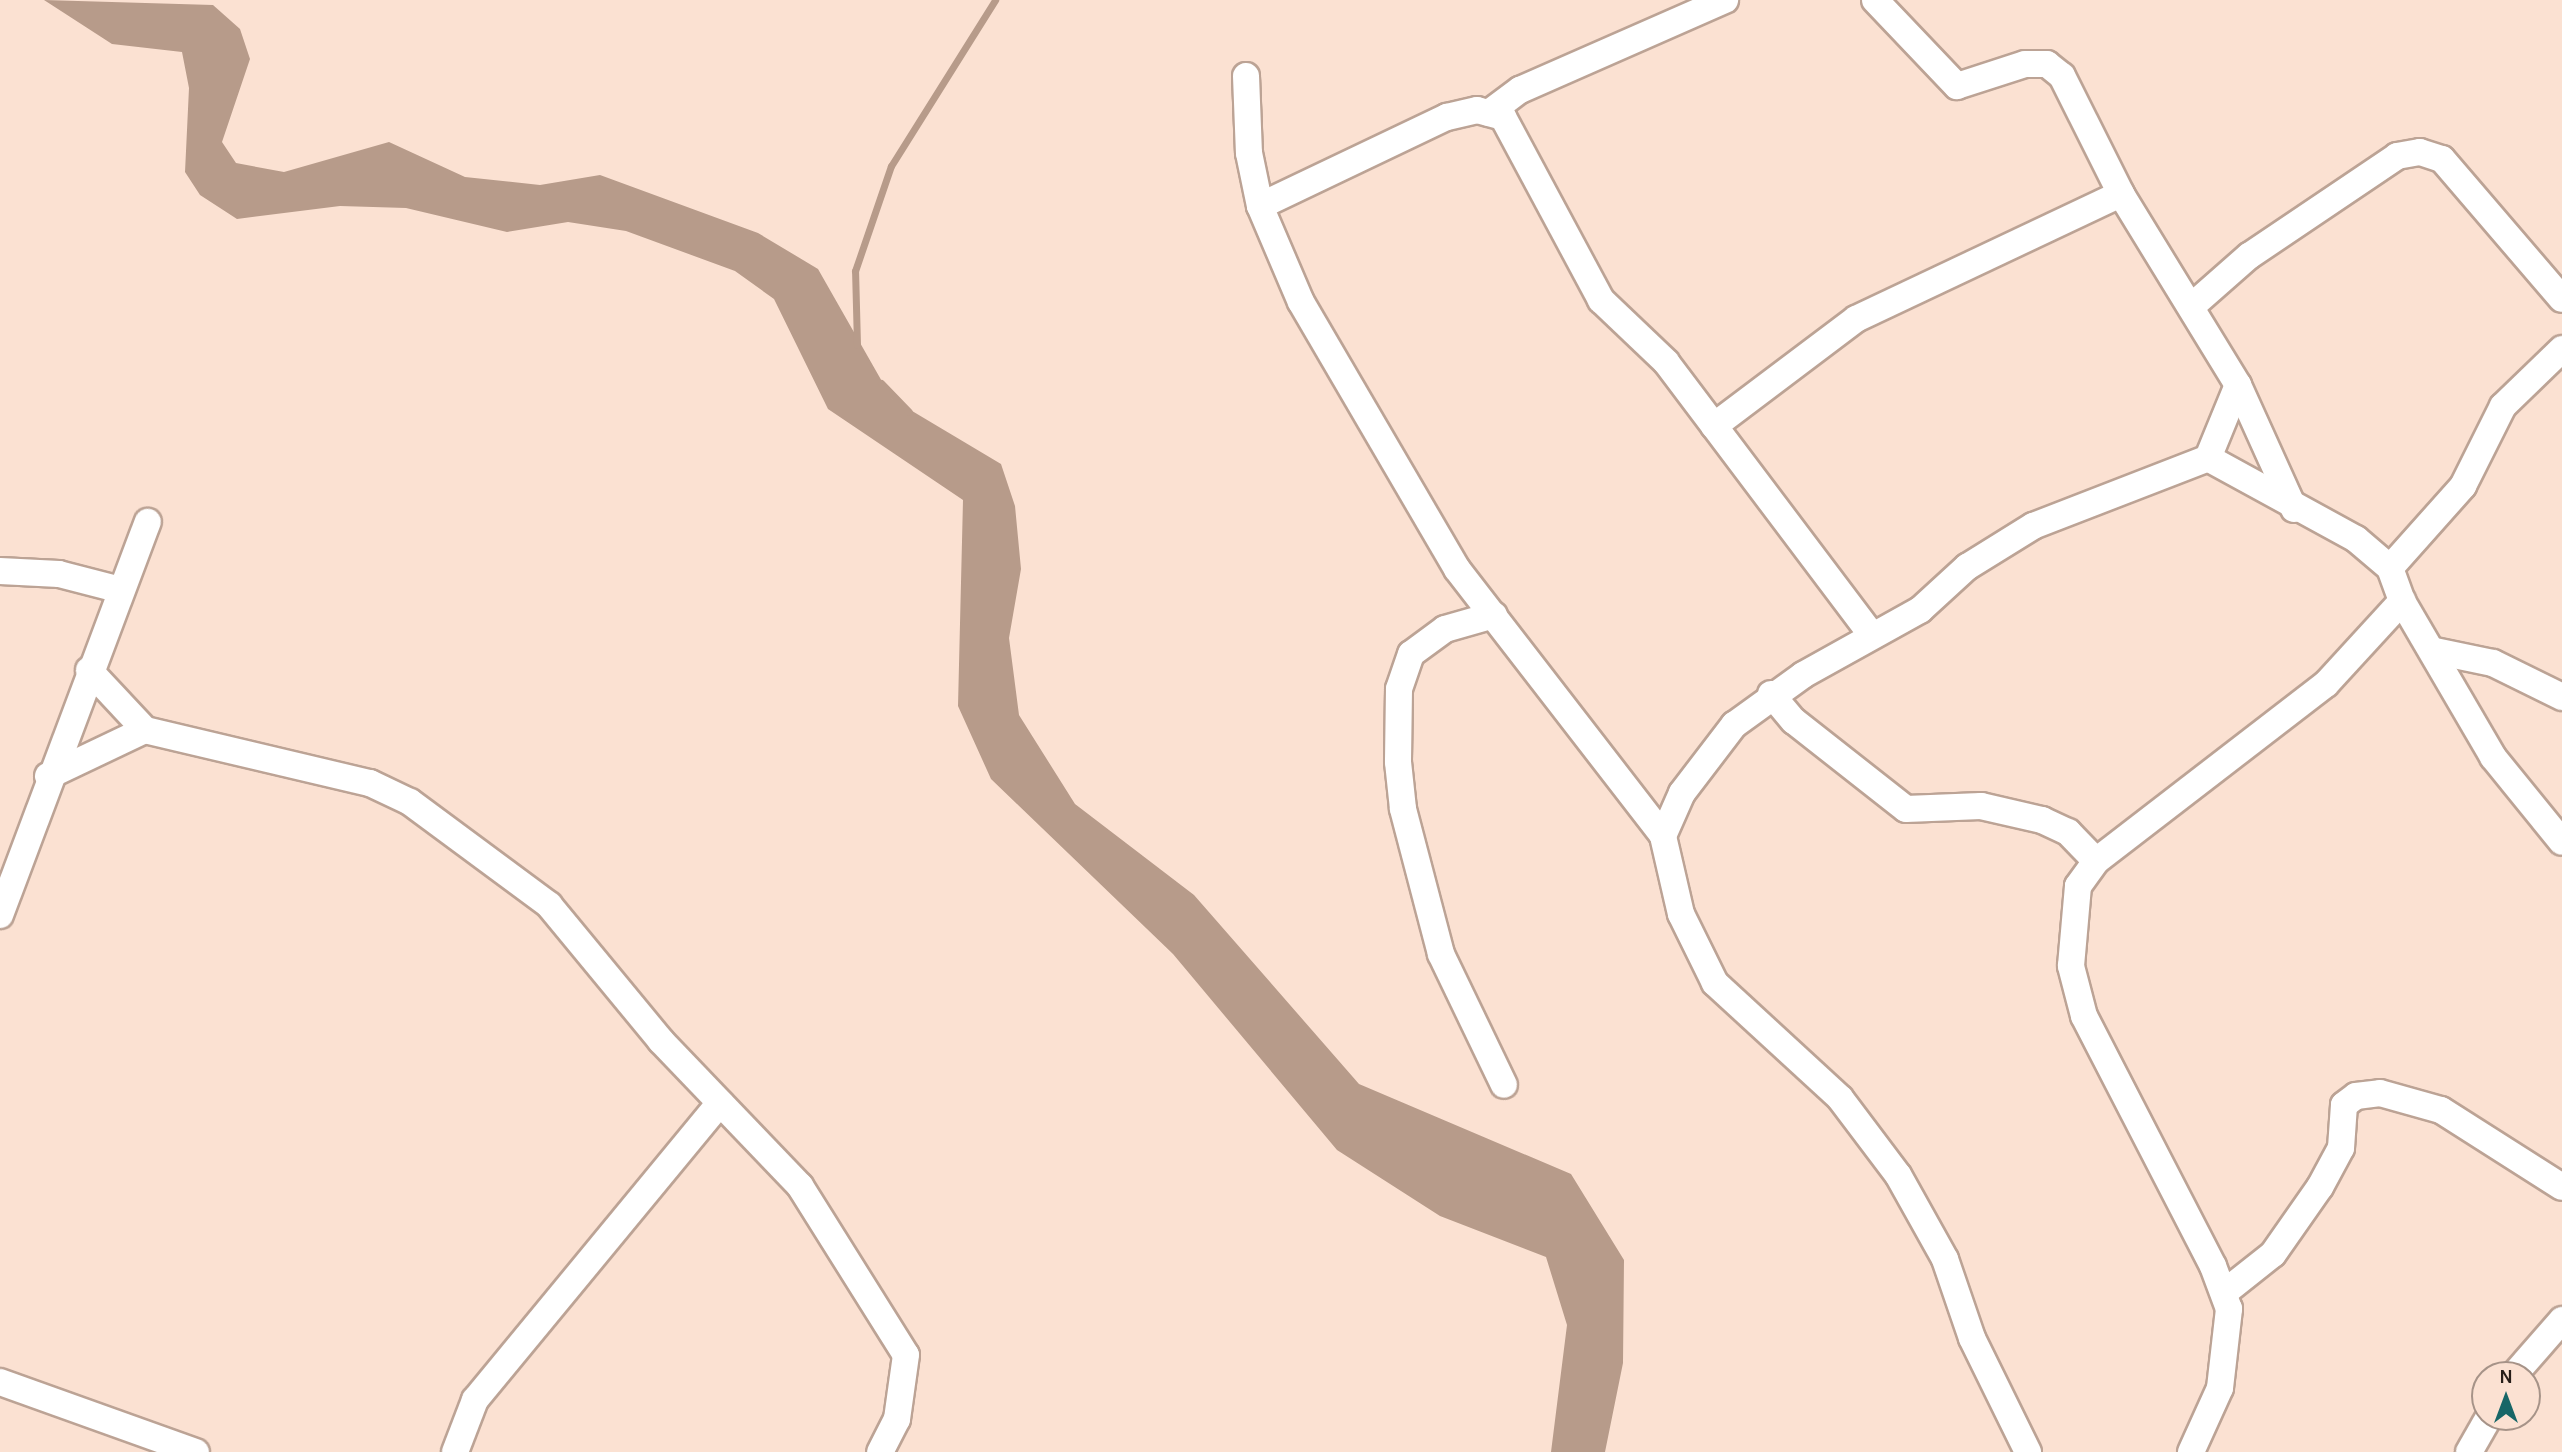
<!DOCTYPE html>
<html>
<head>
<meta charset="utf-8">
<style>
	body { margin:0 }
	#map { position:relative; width:2562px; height:1452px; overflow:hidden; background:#fbe1d2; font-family:Karla,sans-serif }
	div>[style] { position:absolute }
	.water>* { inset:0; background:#b79b8a }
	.stream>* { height:7px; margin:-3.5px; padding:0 3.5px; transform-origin:3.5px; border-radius:3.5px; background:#b79b8a }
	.roads { filter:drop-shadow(2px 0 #bca395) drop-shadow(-2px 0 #bca395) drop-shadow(0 2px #bca395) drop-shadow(0 -2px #bca395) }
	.minor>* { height:26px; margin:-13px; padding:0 13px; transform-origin:13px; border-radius:13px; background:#fff }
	span { translate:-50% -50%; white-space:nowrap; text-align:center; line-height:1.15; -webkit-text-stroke:7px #fbe1d2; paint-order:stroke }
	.north { position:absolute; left:2471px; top:1361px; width:70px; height:70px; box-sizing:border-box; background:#fbe1d2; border:2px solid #a69388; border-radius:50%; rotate:0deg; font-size:19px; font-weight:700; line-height:28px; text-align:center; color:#271e19 }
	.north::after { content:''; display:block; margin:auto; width:24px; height:32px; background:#176667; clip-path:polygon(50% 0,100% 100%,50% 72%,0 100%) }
</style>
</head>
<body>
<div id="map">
	<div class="water">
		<i style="clip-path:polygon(44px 0,213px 5px,240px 29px,250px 59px,222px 142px,236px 163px,284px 172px,389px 142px,465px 177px,540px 185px,600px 175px,758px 233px,818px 269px,892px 399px,1001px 464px,1015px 506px,1021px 569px,1009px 638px,1019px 715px,1075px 804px,1194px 895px,1359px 1084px,1571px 1174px,1624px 1260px,1623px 1363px,1605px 1452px,1551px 1452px,1567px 1325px,1546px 1257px,1440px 1216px,1337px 1150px,1173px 954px,991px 779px,958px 706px,963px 500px,828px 409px,774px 299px,735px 271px,626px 231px,568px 222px,507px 232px,406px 208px,340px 206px,237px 219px,200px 195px,185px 172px,189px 88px,182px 52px,112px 44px)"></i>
	</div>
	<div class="stream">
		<i style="left:857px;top:345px;width:74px;rotate:-91.5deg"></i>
		<i style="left:855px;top:271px;width:111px;rotate:-71.1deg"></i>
		<i style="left:891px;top:166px;width:196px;rotate:-57.9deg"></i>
		<i style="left:881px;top:383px;width:40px;rotate:46deg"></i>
	</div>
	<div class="roads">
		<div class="minor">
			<i style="left:1875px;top:0;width:119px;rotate:46.4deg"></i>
			<i style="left:1957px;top:86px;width:71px;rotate:-17.9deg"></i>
			<i style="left:2025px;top:64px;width:22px"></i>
			<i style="left:2047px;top:64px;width:19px;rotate:39deg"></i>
			<i style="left:2062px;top:76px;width:132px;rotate:63.4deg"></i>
			<i style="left:2121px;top:194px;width:224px;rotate:58.5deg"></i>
			<i style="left:2238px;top:385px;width:136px;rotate:65.7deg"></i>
			<i style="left:1246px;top:76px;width:77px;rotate:87.8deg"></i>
			<i style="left:1249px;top:153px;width:54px;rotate:78.3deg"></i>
			<i style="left:1260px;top:206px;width:104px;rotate:66.9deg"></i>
			<i style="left:1301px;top:302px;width:309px;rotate:59.7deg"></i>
			<i style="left:1457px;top:569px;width:337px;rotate:52.3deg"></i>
			<i style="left:1489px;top:113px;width:39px;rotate:-37deg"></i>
			<i style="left:1520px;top:90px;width:224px;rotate:-23.7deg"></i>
			<i style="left:1260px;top:206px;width:207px;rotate:-25.5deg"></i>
			<i style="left:1447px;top:117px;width:31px;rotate:-13deg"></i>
			<i style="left:1477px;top:110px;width:27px;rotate:15deg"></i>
			<i style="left:1503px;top:117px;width:208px;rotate:61.8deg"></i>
			<i style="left:1601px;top:300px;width:90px;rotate:43.6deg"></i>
			<i style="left:1666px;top:362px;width:342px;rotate:53deg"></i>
			<i style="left:2192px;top:306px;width:76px;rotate:-41.3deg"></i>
			<i style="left:2249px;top:256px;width:179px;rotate:-34deg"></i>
			<i style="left:2397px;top:156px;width:23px;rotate:-10deg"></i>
			<i style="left:2420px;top:152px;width:23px;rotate:18deg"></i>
			<i style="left:2442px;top:159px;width:184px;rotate:49.4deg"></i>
			<i style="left:1714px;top:426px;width:178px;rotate:-37deg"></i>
			<i style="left:1856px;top:319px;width:293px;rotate:-25.3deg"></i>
			<i style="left:2208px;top:458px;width:79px;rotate:-67.7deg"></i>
			<i style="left:2390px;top:568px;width:110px;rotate:-48.3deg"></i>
			<i style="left:2463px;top:486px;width:89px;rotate:-63.4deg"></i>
			<i style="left:2503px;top:406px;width:82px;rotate:-44deg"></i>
			<i style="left:0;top:571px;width:59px;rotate:2.9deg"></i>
			<i style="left:59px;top:574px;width:64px;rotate:14.5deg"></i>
			<i style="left:1494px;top:615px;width:51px;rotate:164.1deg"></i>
			<i style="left:1445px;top:629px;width:42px;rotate:143.7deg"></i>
			<i style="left:1411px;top:654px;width:37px;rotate:109deg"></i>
			<i style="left:1399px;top:689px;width:73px;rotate:90.8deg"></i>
			<i style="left:1398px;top:762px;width:47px;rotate:83.9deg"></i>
			<i style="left:1403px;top:809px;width:150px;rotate:75.3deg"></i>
			<i style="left:1441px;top:954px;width:145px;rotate:64.3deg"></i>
			<i style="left:2435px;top:651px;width:59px;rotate:11.7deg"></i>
			<i style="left:2493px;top:663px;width:77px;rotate:26.2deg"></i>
			<i style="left:89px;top:670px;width:82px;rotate:47deg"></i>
			<i style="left:145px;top:730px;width:231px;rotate:13.3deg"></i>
			<i style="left:370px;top:783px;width:44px;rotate:25.4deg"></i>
			<i style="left:410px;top:802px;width:173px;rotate:36.5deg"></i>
			<i style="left:549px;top:905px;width:176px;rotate:50.5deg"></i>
			<i style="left:661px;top:1041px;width:201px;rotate:46.2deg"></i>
			<i style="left:800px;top:1186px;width:199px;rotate:57.9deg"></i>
			<i style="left:906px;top:1355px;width:65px;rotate:98deg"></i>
			<i style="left:897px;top:1419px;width:37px;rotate:117deg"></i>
			<i style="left:1771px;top:694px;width:35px;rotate:50deg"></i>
			<i style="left:1794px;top:721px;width:142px;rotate:38.2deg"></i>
			<i style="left:1906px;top:809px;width:75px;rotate:-2.3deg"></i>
			<i style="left:1981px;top:806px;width:63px;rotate:12.9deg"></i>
			<i style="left:2042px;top:820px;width:29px;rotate:25deg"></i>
			<i style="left:2068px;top:832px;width:40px;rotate:46deg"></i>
			<i style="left:48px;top:776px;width:107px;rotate:-25.4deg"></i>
			<i style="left:0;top:915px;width:420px;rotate:-69.4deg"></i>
			<i style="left:2225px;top:1292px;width:61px;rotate:-38.4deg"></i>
			<i style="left:2273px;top:1254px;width:82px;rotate:-55deg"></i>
			<i style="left:2320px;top:1187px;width:44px;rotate:-61.7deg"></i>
			<i style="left:2341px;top:1148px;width:43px;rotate:-86deg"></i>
			<i style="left:2344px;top:1105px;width:15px;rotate:-37deg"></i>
			<i style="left:2356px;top:1096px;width:24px;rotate:-7deg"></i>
			<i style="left:2380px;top:1093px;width:63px;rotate:15.6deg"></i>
			<i style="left:2441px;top:1110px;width:143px;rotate:32.5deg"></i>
			<i style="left:2514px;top:1375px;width:73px;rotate:-48.9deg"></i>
			<i style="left:0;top:1382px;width:208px;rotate:19.7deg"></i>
			<i style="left:455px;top:1452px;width:56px;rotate:-69deg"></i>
			<i style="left:475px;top:1400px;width:385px;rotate:-50.5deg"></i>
			<i style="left:2028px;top:1452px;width:127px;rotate:-116.2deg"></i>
			<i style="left:1972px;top:1338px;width:83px;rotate:-108.9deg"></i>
			<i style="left:1945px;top:1259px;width:96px;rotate:-119.2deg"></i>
			<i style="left:1898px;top:1175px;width:96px;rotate:-127deg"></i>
			<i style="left:1840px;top:1098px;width:170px;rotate:-137.4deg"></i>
			<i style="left:1715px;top:983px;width:77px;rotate:-116.2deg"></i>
			<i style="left:1681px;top:914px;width:80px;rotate:-103deg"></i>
			<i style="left:1663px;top:836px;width:47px;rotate:-66.2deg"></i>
			<i style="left:1682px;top:793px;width:86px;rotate:-52.6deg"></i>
			<i style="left:1734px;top:725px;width:85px;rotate:-35.9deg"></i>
			<i style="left:1803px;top:675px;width:134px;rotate:-29.1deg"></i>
			<i style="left:1920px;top:610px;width:64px;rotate:-42.5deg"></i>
			<i style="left:1967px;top:567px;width:78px;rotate:-31.8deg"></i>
			<i style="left:2033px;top:526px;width:188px;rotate:-21.2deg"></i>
			<i style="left:2208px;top:458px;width:169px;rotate:28.7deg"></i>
			<i style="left:2356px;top:539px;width:45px;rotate:40.5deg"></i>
			<i style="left:2390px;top:568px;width:35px;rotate:70deg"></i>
			<i style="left:2402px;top:601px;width:181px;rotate:59.7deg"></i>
			<i style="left:2493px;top:757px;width:109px;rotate:50.9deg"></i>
			<i style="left:2191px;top:1452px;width:70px;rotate:-65.6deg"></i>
			<i style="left:2220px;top:1388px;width:80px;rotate:-83.5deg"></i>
			<i style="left:2229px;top:1309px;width:46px;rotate:-110.4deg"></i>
			<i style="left:2213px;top:1266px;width:281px;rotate:-117.3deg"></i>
			<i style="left:2084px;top:1016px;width:52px;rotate:-104.6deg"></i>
			<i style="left:2071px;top:966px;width:80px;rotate:-85deg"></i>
			<i style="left:2078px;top:886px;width:31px;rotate:-54deg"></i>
			<i style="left:2096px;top:861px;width:290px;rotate:-37.6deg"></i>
			<i style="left:2326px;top:684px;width:113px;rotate:-47.5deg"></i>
			<i style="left:2469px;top:1452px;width:40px;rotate:-60.3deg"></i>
		</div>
	</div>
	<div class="north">N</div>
</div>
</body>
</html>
